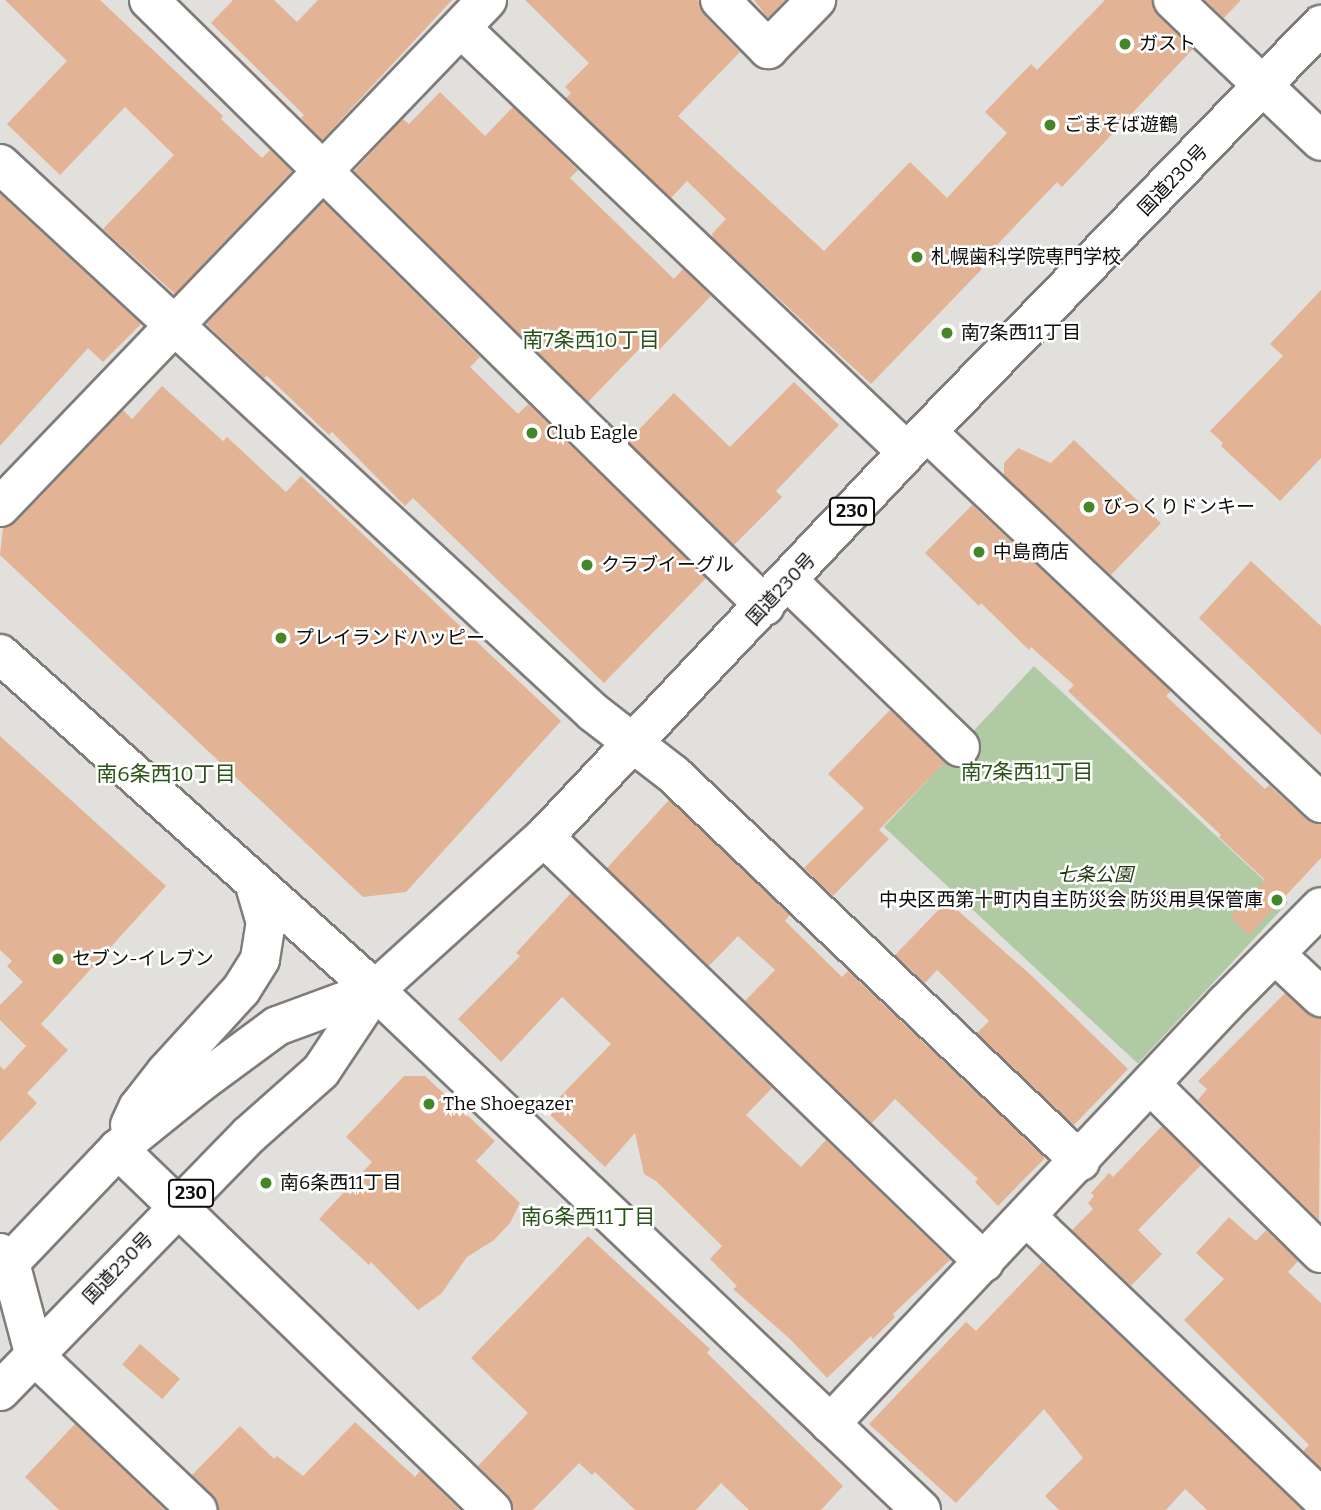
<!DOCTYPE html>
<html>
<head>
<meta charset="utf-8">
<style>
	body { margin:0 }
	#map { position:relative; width:1321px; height:1510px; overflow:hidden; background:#e2e0dc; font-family:Bitter,"Noto Sans JP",serif }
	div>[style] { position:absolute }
	.green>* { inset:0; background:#b0caa3; transform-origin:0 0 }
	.building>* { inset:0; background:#e3b395; transform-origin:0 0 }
	.roads { filter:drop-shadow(2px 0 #7f7c79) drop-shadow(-2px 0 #7f7c79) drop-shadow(0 2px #7f7c79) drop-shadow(0 -2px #7f7c79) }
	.minor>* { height:38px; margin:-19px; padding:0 19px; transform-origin:19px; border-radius:19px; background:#fff }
	.highway>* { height:38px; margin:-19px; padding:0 19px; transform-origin:19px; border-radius:19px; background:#fff }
	.dots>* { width:19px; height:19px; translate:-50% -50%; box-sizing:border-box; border:4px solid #fff; border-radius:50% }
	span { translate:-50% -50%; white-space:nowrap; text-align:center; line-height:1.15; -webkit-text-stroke:5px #fff; paint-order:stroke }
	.shield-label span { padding:2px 5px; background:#fff; border:2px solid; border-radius:5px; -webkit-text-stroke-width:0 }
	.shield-label { font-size:18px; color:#0c0b0a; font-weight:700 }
	.poi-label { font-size:19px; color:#0c0b0a }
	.left { translate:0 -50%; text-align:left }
	.right { translate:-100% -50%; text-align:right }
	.street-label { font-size:19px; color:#0c0b0a }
	.park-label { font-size:19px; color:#1e3a0c; font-style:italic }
	.neighbourhood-label { font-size:21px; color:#295217 }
</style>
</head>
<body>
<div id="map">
	<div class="green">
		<i style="left:1034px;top:666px;width:347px;height:220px;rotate:43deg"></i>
	</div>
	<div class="building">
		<i style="clip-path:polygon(5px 0,100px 0,223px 116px,221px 119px,262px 158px,270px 150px,292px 171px,175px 294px,103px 229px,174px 155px,125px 107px,60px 175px,7px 124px,67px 61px)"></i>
		<i style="clip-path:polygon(233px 0,274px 0,297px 22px,318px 0,452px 0,322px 140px,301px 118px,304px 115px,211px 23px)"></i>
		<i style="clip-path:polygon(525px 0,698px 0,704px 15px,740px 52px,678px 116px,824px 251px,910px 162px,947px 198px,1007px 133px,985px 112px,1031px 64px,1037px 70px,1105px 0,1152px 0,1158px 16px,1193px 49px,1062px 187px,1057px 182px,978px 265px,982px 269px,871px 384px,713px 238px,712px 234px,726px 219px,687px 181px,671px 198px,566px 98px,571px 93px,565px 87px,589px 63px)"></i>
		<i style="clip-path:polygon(754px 0,785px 0,768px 18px)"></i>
		<i style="clip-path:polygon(1205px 0,1241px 0,1224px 18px)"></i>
		<i style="clip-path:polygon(440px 92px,485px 136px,513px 107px,578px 170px,570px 178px,674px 279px,683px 269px,711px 296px,657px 352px,646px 342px,588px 402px,354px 171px,403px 119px,409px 124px)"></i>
		<i style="clip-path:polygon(0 194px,141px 324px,103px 362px,88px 348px,0 446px)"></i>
		<i style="clip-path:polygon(323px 202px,480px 357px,470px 367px,518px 414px,528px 404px,706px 578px,604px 683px,413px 498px,405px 506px,332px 432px,329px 435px,267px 376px,264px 378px,206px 324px)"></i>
		<i style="clip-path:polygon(1321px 290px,1321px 458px,1280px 501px,1221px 446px,1223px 443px,1210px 431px,1283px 356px,1270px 344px)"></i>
		<i style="clip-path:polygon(794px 382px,839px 425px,776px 491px,782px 497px,734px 545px,628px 441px,674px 393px,730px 447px)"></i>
		<i style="clip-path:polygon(162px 386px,223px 441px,227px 437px,286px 492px,301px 476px,561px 721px,406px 892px,363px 897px,0 555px,3px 528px,16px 522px,123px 410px,132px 419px)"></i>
		<i style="clip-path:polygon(1074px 440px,1161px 523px,1111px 575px,1004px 475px,1004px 463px,1018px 448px,1051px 463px)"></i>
		<i style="clip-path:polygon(972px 505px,1171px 691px,1166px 696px,1265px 789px,1269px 785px,1306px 819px,1321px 824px,1321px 858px,1249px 935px,1230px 917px,1265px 880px,1219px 837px,1221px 835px,1068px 691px,1074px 685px,1031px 647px,1029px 650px,981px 603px,979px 606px,925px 553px)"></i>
		<i style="clip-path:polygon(1251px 561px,1321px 626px,1321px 735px,1199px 618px)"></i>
		<i style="clip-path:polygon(890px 710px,945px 762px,879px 830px,889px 839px,833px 896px,804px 868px,864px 808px,828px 774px)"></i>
		<i style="clip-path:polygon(0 736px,166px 886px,41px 1024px,68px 1050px,27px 1093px,37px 1103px,0 1142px,0 1066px,4px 1070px,26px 1046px,0 1020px,0 1005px,23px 982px,7px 966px,12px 961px,0 950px)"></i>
		<i style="clip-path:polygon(669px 800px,790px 915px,785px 921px,842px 977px,848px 971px,1045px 1158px,998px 1206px,975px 1182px,978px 1179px,895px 1099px,872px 1123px,745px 1001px,775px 970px,738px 936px,709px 966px,607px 868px)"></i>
		<i style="clip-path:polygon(571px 893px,772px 1088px,746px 1115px,801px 1167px,826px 1140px,950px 1260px,893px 1314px,895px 1317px,873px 1339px,871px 1336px,827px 1378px,790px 1339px,733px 1289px,737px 1286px,710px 1259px,722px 1246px,656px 1181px,644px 1174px,635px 1133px,605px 1167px,546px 1111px,611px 1044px,562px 997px,501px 1062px,458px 1019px,520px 956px,516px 953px)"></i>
		<i style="clip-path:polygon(947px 901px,1032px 976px,1128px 1069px,1074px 1125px,977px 1033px,989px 1021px,937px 970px,925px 983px,895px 955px)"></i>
		<i style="clip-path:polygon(1285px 993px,1307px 1013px,1321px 1018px,1319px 1220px,1198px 1100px,1207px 1089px,1198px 1081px)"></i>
		<i style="clip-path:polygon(404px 1076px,425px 1076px,495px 1141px,476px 1161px,520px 1203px,510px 1223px,494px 1240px,467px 1257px,441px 1294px,418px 1310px,371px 1262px,369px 1265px,319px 1219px,372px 1162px,346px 1137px)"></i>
		<i style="clip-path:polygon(1162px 1126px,1201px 1165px,1138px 1230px,1162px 1254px,1131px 1286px,1072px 1230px,1093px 1209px,1088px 1203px,1094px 1196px,1091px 1193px,1109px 1173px,1113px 1177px)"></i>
		<i style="clip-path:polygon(1229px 1217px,1256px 1241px,1266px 1230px,1298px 1261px,1288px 1272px,1321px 1303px,1321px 1468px,1303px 1451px,1309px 1445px,1184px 1320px,1224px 1279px,1196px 1253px)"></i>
		<i style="clip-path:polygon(588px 1236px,710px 1349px,707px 1353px,843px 1486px,821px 1510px,749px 1510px,721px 1483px,696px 1510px,635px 1510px,595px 1472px,592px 1475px,579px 1463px,533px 1510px,513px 1510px,508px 1495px,478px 1466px,528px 1413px,471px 1358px)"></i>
		<i style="clip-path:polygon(1042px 1262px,1302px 1510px,1207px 1510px,1185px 1489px,1166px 1510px,1059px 1510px,1045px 1496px,1083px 1458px,1044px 1409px,956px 1503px,869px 1424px,966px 1322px,976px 1331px)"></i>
		<i style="left:140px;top:1344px;width:53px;height:27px;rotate:41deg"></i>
		<i style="clip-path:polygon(355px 1422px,415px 1477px,420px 1471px,460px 1510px,218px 1510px,213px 1495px,192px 1475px,240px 1426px,274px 1459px,277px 1456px,303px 1476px)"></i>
		<i style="clip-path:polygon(75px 1424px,165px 1510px,59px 1510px,25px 1477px)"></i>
	</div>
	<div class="roads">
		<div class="minor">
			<i style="left:149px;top:0;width:864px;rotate:44.53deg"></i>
			<i style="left:720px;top:0;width:69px;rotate:45.6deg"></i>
			<i style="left:768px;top:49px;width:69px;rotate:-45.6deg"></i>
			<i style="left:1173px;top:0;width:204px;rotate:43.6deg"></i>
			<i style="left:461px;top:28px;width:615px;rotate:43.55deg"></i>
			<i style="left:0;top:164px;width:809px;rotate:42.75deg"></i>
			<i style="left:594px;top:713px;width:100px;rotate:37.7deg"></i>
			<i style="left:673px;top:774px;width:562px;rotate:43.56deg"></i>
			<i style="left:927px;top:432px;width:541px;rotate:43.28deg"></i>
			<i style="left:0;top:507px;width:703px;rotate:-46.15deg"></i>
			<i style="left:788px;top:581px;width:239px;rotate:44deg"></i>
			<i style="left:0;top:654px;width:504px;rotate:41.86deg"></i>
			<i style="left:375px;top:990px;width:754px;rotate:43.6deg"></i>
			<i style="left:544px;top:837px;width:612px;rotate:44.01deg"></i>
			<i style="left:1276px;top:955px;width:62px;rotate:43deg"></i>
			<i style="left:1151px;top:1085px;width:239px;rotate:44.7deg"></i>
			<i style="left:118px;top:1149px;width:520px;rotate:43.99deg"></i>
			<i style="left:1027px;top:1217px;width:407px;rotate:43.7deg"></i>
			<i style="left:0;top:1253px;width:14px;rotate:45deg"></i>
			<i style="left:10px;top:1263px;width:96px;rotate:75deg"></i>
			<i style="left:35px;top:1356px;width:224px;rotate:43.5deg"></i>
			<i style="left:830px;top:1424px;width:577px;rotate:-46.76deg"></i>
			<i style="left:1225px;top:1004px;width:136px;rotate:-45.3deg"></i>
		</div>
		<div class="highway">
			<i style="left:130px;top:1125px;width:19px;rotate:-65deg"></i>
			<i style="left:138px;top:1108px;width:46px;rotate:-52.1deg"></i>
			<i style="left:166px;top:1072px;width:111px;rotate:-47.6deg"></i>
			<i style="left:241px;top:990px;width:36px;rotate:-58deg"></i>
			<i style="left:260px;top:959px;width:36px;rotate:-81deg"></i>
			<i style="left:266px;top:923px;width:43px;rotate:-106.3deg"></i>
			<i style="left:0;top:1273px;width:171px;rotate:-46.4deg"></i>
			<i style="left:118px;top:1149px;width:107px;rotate:-38.9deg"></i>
			<i style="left:201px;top:1082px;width:94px;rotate:-36.4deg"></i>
			<i style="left:277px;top:1026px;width:104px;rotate:-20.2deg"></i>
			<i style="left:0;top:1391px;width:357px;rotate:-45.8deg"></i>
			<i style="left:249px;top:1135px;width:96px;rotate:-41.6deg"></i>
			<i style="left:321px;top:1071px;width:97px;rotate:-56.3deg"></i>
			<i style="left:375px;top:990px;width:228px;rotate:-42.2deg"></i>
			<i style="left:544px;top:837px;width:529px;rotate:-46.68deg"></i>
			<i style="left:907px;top:452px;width:595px;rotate:-45.89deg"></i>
		</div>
	</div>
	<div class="dots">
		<i style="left:1125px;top:44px;background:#458627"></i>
		<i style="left:1050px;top:125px;background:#458627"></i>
		<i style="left:917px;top:257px;background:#458627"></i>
		<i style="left:947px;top:333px;background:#458627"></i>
		<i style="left:532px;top:433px;background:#458627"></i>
		<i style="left:1089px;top:507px;background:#458627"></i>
		<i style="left:979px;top:552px;background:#458627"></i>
		<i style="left:587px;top:565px;background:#458627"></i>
		<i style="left:281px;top:638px;background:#458627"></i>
		<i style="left:1277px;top:900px;background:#458627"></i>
		<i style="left:58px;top:959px;background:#458627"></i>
		<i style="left:429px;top:1104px;background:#458627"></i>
		<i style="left:266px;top:1183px;background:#458627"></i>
	</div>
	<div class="shield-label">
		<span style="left:852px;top:511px">230</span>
		<span style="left:191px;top:1193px">230</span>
	</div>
	<div class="poi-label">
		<span class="left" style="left:1139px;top:44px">ガスト</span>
		<span class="left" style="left:1064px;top:125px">ごまそば遊鶴</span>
		<span class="left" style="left:931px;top:257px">札幌歯科学院専門学校</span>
		<span class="left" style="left:961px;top:333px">南7条西11丁目</span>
		<span class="left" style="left:546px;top:433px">Club Eagle</span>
		<span class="left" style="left:1103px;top:507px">びっくりドンキー</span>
		<span class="left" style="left:993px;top:552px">中島商店</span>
		<span class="left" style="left:601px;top:565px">クラブイーグル</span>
		<span class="left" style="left:295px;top:638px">プレイランドハッピー</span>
		<span class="right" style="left:1263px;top:900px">中央区西第十町内自主防災会 防災用具保管庫</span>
		<span class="left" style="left:72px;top:959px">セブン-イレブン</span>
		<span class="left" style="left:443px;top:1104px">The Shoegazer</span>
		<span class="left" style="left:280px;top:1183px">南6条西11丁目</span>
	</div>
	<div class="street-label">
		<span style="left:1173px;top:180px;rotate:-46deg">国道230号</span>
		<span style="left:781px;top:589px;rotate:-47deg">国道230号</span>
		<span style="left:118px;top:1268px;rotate:-46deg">国道230号</span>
	</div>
	<div class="park-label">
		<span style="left:1095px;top:875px">七条公園</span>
	</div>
	<div class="neighbourhood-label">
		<span style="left:591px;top:340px">南7条西10丁目</span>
		<span style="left:1027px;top:772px">南7条西11丁目</span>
		<span style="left:166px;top:774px">南6条西10丁目</span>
		<span style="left:588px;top:1217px">南6条西11丁目</span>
	</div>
</div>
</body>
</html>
